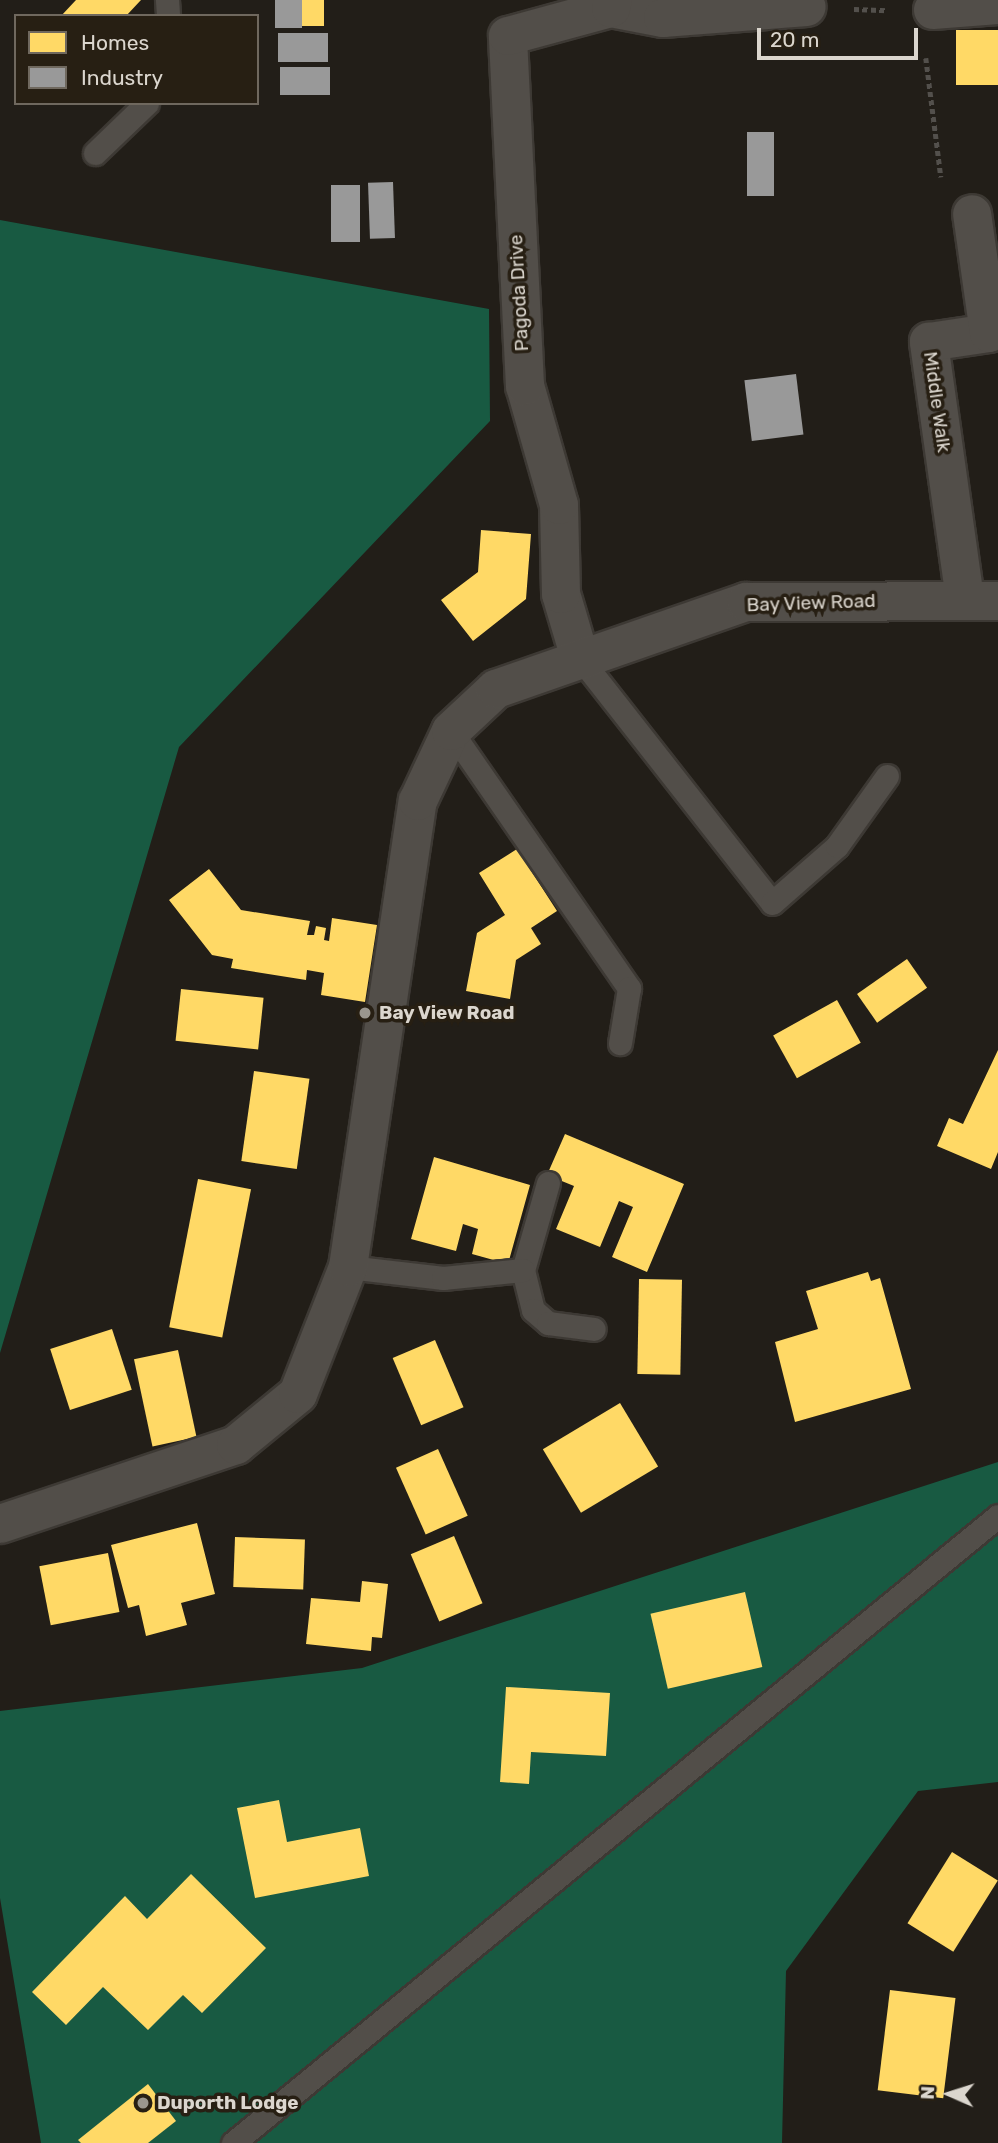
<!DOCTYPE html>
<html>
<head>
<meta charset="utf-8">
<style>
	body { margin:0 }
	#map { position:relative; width:998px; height:2143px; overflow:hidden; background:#221e18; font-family:Rubik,sans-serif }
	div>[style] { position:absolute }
	.forest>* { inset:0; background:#185a42 }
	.homes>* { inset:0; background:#ffd966; transform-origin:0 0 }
	.industry>* { inset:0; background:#999; transform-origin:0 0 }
	.path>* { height:4.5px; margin-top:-2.25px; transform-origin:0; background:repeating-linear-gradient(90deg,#53504c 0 5px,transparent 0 8.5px) }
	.roads { filter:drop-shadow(2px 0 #3d3934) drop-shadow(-2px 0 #3d3934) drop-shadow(0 2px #3d3934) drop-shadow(0 -2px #3d3934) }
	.lane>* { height:23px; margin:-11.5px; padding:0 11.5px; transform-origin:11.5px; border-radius:11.5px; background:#524e49 }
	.street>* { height:38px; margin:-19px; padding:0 19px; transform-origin:19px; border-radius:19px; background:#524e49 }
	.dots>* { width:19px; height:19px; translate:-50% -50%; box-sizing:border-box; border:4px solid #271f13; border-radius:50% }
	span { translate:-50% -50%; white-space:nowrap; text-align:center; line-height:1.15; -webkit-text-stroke:7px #271f13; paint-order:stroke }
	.street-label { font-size:19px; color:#dbd6ce }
	.poi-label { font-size:19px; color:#dbd6ce; font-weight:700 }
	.left { translate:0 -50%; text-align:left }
	.legend { position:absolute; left:14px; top:14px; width:245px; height:91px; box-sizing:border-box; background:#271f13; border:2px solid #6f685e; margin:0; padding:9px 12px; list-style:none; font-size:21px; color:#dbd6ce }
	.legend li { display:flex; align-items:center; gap:14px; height:35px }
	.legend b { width:35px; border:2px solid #6f685e }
	.north { position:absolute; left:914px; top:2059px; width:70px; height:70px; -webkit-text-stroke:5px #271f13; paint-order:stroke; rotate:273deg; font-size:19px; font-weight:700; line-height:28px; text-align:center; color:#dbd6ce }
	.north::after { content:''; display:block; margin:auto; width:24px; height:32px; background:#dbd6ce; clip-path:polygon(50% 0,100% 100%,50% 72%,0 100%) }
	.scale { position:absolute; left:757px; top:28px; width:161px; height:32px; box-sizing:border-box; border:4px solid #dbd6ce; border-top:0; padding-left:9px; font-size:21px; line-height:24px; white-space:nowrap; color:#dbd6ce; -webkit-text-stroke:5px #271f13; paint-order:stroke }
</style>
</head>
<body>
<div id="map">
	<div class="forest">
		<i style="clip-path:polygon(0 220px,489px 309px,490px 421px,179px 747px,0 1353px)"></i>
		<i style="clip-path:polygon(998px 1462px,998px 1782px,918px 1791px,786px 1971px,782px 2143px,41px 2143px,0 1898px,0 1711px,362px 1668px)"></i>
	</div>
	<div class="homes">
		<i style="clip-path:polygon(76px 0,141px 0,126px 16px,61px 16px)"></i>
		<i style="left:302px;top:0;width:22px;height:26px"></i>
		<i style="left:998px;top:30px;width:55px;height:42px;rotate:90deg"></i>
		<i style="clip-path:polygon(481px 530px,531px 534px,526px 599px,473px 641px,441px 600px,478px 572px)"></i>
		<i style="clip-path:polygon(517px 849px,557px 911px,531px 928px,541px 944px,516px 960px,510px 999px,466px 991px,477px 933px,505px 915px,479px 873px)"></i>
		<i style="clip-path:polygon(209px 869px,241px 910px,310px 921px,307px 935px,314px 935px,316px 926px,326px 928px,324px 940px,329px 941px,332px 918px,377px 925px,365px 1002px,321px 995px,324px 973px,307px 970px,306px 980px,231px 968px,233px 959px,212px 955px,169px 900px)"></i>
		<i style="left:907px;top:959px;width:35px;height:61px;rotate:55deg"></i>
		<i style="left:181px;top:989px;width:83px;height:52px;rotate:6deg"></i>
		<i style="left:837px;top:1000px;width:49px;height:73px;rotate:61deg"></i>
		<i style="clip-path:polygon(998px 1050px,998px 1152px,991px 1169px,937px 1146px,949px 1118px,963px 1124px)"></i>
		<i style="left:254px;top:1071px;width:56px;height:91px;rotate:8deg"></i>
		<i style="clip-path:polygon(565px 1134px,684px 1184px,647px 1272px,612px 1257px,633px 1207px,619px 1201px,600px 1247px,556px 1229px,574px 1186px,547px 1175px)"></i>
		<i style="clip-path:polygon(434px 1157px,530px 1185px,508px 1264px,472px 1254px,478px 1229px,463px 1224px,456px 1251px,411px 1239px)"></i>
		<i style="left:198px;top:1179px;width:54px;height:151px;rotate:11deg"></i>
		<i style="clip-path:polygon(868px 1272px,871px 1281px,880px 1278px,911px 1389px,795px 1422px,775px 1342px,818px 1329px,806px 1291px)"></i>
		<i style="left:639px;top:1279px;width:43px;height:95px;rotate:1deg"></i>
		<i style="left:112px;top:1329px;width:64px;height:65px;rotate:72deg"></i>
		<i style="left:435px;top:1340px;width:73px;height:46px;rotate:67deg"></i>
		<i style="left:178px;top:1350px;width:89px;height:45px;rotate:78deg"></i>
		<i style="left:620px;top:1403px;width:74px;height:90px;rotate:59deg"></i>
		<i style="left:438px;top:1449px;width:73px;height:46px;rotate:66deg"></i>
		<i style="clip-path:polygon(197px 1523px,215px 1594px,181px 1603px,187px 1625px,146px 1636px,139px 1605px,128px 1608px,111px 1545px)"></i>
		<i style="left:454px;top:1536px;width:73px;height:47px;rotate:67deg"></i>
		<i style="left:235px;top:1537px;width:70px;height:50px;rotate:2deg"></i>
		<i style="left:108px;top:1553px;width:60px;height:70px;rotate:79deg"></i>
		<i style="clip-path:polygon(362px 1581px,388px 1584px,382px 1638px,372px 1637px,371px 1651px,306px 1644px,311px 1598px,360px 1602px)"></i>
		<i style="left:745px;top:1592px;width:77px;height:97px;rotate:77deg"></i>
		<i style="clip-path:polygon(506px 1687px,610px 1693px,606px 1756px,531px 1752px,529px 1784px,500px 1782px)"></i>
		<i style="clip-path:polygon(279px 1800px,287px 1842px,360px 1828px,369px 1876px,255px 1898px,237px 1808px)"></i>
		<i style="left:952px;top:1852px;width:54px;height:84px;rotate:32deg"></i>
		<i style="clip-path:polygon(191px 1874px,266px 1948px,202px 2013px,183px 1995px,148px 2030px,103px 1987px,66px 2025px,32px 1992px,125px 1896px,147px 1919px)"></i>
		<i style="left:890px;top:1990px;width:66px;height:101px;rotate:7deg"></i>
		<i style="clip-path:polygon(148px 2084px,176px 2121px,148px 2143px,81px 2143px,78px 2140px)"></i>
	</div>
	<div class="industry">
		<i style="left:275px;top:0;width:27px;height:28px"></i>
		<i style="left:278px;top:33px;width:50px;height:29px"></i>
		<i style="left:280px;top:67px;width:50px;height:28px"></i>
		<i style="left:747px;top:132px;width:27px;height:64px"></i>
		<i style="left:393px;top:182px;width:56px;height:25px;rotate:88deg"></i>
		<i style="left:331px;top:185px;width:29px;height:57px"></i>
		<i style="left:796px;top:374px;width:61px;height:52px;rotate:83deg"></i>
	</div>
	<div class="path">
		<i style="left:854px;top:9px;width:33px;rotate:2deg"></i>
		<i style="left:926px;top:58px;width:120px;rotate:82.8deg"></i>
	</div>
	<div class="roads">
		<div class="lane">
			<i style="left:167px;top:0;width:16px;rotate:86deg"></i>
			<i style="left:95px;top:153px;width:72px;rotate:-43.9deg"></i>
			<i style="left:580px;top:658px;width:311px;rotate:51.9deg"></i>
			<i style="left:772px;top:903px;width:86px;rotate:-41.2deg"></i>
			<i style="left:837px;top:846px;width:86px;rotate:-54.5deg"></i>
			<i style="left:451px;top:731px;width:313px;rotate:55.3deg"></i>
			<i style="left:629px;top:988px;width:56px;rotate:99.3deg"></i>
			<i style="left:548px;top:1183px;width:91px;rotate:106deg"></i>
			<i style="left:523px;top:1270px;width:41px;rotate:76deg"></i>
			<i style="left:533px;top:1310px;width:20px;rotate:41deg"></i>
			<i style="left:548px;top:1323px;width:46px;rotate:7.4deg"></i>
			<i style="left:348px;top:1267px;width:96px;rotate:6.6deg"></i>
			<i style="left:443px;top:1278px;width:80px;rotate:-5.7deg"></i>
			<i style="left:233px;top:2143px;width:989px;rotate:-39.34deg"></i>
		</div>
		<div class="street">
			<i style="left:611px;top:8px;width:53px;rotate:10.9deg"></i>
			<i style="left:663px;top:18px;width:144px;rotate:-4.4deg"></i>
			<i style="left:933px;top:10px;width:65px;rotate:-4.4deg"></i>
			<i style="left:965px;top:599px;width:260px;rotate:-98deg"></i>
			<i style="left:929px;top:342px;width:61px;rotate:-8.5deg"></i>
			<i style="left:989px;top:333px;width:120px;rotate:-98.1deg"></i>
			<i style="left:580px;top:658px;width:67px;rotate:-106.5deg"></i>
			<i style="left:561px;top:594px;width:89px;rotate:-91.3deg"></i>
			<i style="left:559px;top:505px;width:124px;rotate:-105.9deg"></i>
			<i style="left:525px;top:386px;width:350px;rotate:-92.8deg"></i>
			<i style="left:508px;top:36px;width:107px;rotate:-15.2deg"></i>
			<i style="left:611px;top:8px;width:8px;rotate:-76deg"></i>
			<i style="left:0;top:1524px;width:249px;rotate:-18.5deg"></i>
			<i style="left:236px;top:1445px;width:80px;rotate:-39.4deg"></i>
			<i style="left:298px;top:1394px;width:136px;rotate:-68.5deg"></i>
			<i style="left:348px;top:1267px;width:471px;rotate:-81.5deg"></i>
			<i style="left:418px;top:801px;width:77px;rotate:-64.8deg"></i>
			<i style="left:451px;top:731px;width:62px;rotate:-43deg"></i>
			<i style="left:496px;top:689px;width:265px;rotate:-19.2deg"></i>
			<i style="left:746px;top:602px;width:252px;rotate:-0.2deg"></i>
		</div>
	</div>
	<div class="dots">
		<i style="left:365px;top:1013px;background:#9a968e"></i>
		<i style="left:143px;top:2103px;background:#9a968e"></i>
	</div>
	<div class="street-label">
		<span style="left:519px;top:293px;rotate:-93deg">Pagoda Drive</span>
		<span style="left:937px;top:402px;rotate:82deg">Middle Walk</span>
		<span style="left:811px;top:603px;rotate:-2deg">Bay View Road</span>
	</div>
	<div class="poi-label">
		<span class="left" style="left:379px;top:1013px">Bay View Road</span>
		<span class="left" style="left:157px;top:2103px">Duporth Lodge</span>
	</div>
	<ul class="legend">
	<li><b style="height:19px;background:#ffd966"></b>Homes</li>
	<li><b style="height:19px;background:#999"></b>Industry</li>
	</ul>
	<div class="north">N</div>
	<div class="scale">20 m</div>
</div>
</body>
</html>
